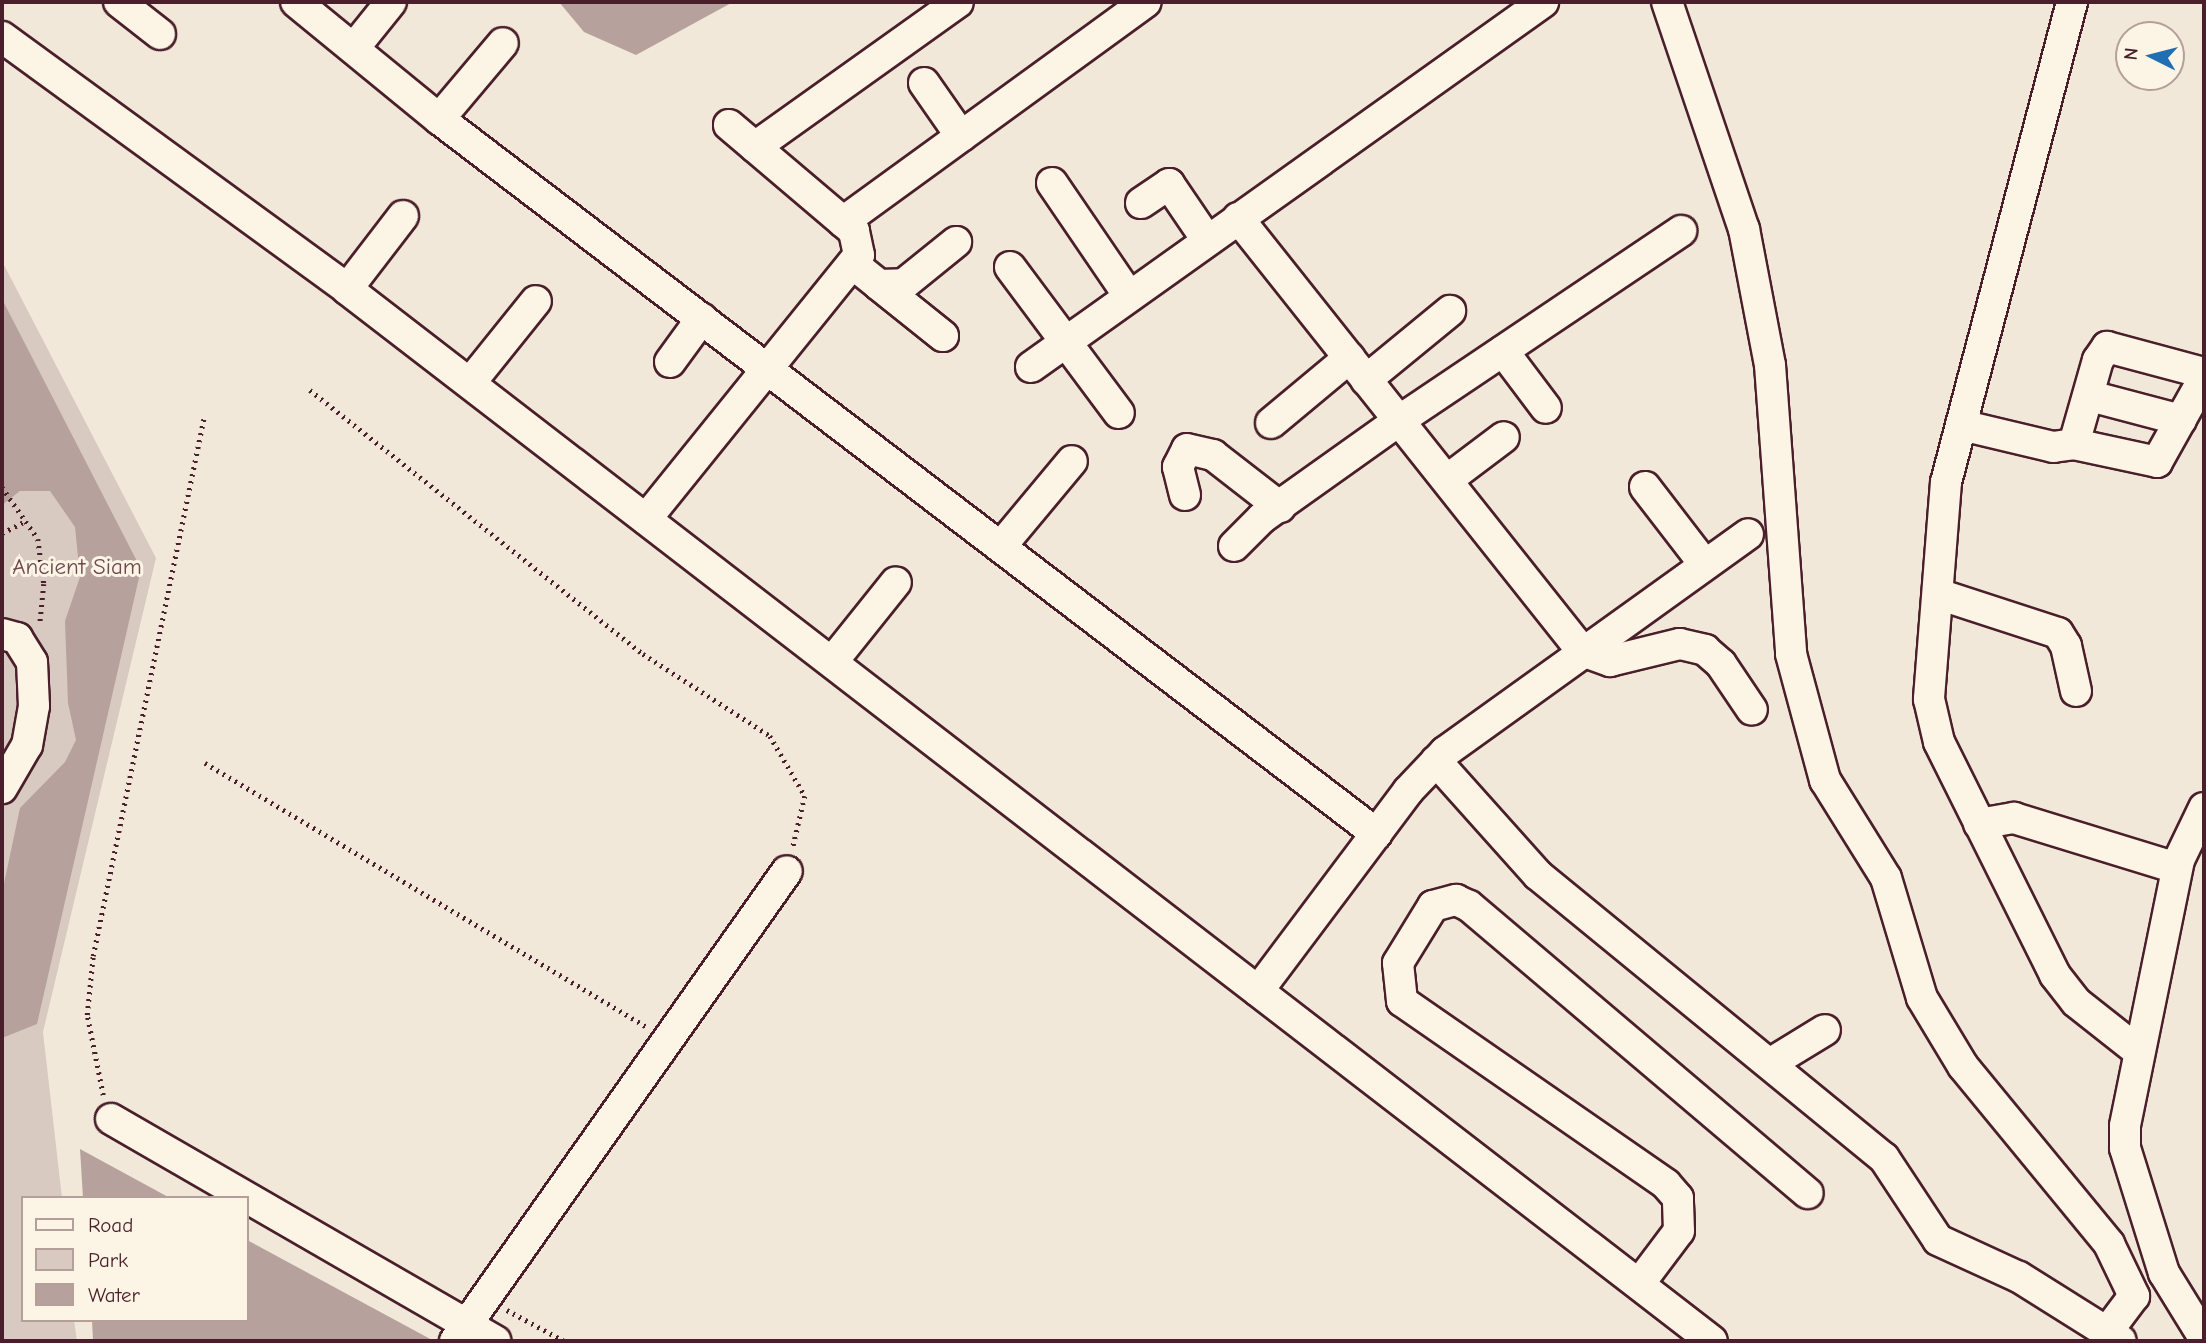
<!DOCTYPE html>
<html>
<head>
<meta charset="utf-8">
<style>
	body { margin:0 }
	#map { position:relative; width:2206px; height:1343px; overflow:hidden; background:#f1e8da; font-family:"Comic Neue",sans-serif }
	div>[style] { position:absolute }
	.green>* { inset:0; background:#d8cac0 }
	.water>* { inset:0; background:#b6a19c }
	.path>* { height:4.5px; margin-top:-2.25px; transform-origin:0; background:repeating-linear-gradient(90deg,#4a1f2b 0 2px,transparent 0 7px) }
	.roads { filter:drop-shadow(2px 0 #4a1f2b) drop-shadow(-2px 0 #4a1f2b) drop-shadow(0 2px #4a1f2b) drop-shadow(0 -2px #4a1f2b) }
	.minor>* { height:30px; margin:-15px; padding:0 15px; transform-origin:15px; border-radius:15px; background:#fcf5e5 }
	span { translate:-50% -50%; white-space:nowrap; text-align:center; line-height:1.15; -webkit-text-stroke:6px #fcf5e5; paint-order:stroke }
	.park-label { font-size:23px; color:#6e4a50 }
	.frame { position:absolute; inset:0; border:4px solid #4a1f2b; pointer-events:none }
	.legend { position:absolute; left:21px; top:1196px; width:228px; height:126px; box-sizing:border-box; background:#fcf5e5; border:2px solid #b59f9b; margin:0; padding:9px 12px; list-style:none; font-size:21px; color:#4a1f2b }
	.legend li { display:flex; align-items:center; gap:14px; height:35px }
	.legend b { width:35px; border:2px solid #b59f9b }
	.north { position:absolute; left:2115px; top:21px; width:70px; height:70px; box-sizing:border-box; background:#fcf5e5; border:2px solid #b59f9b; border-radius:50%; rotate:276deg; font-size:19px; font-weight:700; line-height:28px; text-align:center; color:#4a1f2b }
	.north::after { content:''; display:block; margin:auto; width:24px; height:32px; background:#1f6fb2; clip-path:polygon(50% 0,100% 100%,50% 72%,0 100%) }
</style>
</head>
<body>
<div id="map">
	<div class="green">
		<i style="clip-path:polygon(2px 261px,156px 558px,43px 1032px,62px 1198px,23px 1198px,23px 1320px,74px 1320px,77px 1341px,2px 1341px)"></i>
	</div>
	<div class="water">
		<i style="clip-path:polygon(559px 2px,733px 2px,636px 55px,584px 32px)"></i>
		<i style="clip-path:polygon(2px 299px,141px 569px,37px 1024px,2px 1038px,2px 893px,20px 808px,65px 762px,76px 740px,68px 703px,65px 621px,80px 577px,75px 527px,50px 491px,20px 491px,2px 505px)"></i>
		<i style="clip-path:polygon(80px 1149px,170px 1198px,83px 1198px)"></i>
		<i style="clip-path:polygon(247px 1240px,434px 1341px,93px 1341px,92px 1320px,247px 1320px)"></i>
	</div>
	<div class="path">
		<i style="left:310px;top:390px;width:425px;rotate:38.4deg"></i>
		<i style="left:643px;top:654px;width:151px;rotate:32.8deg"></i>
		<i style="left:770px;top:736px;width:69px;rotate:59.7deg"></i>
		<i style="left:805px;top:796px;width:52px;rotate:103.2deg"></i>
		<i style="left:2px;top:487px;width:63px;rotate:55.3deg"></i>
		<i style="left:38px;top:539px;width:45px;rotate:82.4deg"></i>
		<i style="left:44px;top:584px;width:40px;rotate:95.7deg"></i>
		<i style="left:2px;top:533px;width:27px;rotate:-27deg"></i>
		<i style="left:205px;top:763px;width:515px;rotate:30.85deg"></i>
		<i style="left:103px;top:1095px;width:82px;rotate:-101.3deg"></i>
		<i style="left:87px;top:1015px;width:59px;rotate:-84.2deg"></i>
		<i style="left:93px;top:956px;width:550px;rotate:-78.36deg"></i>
		<i style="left:507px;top:1310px;width:65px;rotate:28.5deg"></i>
	</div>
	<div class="roads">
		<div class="minor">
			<i style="left:119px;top:2px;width:52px;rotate:38deg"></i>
			<i style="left:296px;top:2px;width:185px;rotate:39.3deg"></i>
			<i style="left:439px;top:119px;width:1179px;rotate:37.32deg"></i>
			<i style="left:1667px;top:2px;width:240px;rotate:71.3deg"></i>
			<i style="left:1744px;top:229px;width:138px;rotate:79.2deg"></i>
			<i style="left:1770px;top:365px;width:290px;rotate:85.8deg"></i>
			<i style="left:1791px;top:654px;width:131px;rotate:74.9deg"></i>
			<i style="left:1825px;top:780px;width:115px;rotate:58.1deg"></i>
			<i style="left:1886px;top:878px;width:125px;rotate:73.3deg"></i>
			<i style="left:1922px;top:998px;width:79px;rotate:58.9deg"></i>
			<i style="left:1963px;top:1066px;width:230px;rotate:50.6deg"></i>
			<i style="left:2109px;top:1244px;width:58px;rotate:64.3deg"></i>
			<i style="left:2134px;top:1296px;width:45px;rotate:126.9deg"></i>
			<i style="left:2072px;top:2px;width:496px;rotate:104.7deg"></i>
			<i style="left:1946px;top:482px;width:218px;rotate:94.5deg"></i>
			<i style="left:1929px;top:699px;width:44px;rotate:76.9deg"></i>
			<i style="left:1939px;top:742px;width:260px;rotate:63.5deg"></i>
			<i style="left:2055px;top:975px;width:34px;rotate:52deg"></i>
			<i style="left:2076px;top:1002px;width:79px;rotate:38.3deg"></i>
			<i style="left:2px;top:37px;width:427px;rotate:36.1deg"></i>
			<i style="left:347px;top:289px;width:1723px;rotate:37.62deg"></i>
			<i style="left:354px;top:48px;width:59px;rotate:-51.2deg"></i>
			<i style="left:924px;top:83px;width:65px;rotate:55.1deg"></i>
			<i style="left:439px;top:119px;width:99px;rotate:-49.9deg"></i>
			<i style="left:755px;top:147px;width:249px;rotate:-35.5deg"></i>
			<i style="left:1052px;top:183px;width:137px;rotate:55.7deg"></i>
			<i style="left:1141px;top:203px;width:34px;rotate:-34deg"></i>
			<i style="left:1169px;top:184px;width:68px;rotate:55.8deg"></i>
			<i style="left:1238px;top:218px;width:553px;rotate:51.53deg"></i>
			<i style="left:1582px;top:651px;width:30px;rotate:20deg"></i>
			<i style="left:1610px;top:661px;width:72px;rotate:-13.7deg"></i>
			<i style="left:1680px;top:644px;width:26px;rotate:13deg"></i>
			<i style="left:1705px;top:650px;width:21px;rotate:41deg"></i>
			<i style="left:1721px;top:664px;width:55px;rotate:56deg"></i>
			<i style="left:843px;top:222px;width:374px;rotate:-36deg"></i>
			<i style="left:853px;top:264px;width:115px;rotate:38.7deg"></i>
			<i style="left:943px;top:336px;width:82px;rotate:-141.4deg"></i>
			<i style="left:879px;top:285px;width:25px;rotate:-2deg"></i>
			<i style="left:904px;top:284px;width:67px;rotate:-38.9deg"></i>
			<i style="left:1010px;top:267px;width:182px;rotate:53.3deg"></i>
			<i style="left:347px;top:289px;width:92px;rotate:-52.5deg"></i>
			<i style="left:1503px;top:351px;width:71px;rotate:53deg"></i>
			<i style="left:670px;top:362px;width:54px;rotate:-54deg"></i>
			<i style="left:1031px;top:367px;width:629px;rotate:-35.48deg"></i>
			<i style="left:1366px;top:380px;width:109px;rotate:-39.4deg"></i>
			<i style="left:470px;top:383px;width:105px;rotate:-51.2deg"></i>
			<i style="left:2090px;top:396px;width:94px;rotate:14.8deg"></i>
			<i style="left:1271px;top:423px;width:102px;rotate:-39.8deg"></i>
			<i style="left:1961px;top:425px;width:95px;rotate:13.4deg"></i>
			<i style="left:2053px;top:447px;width:21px;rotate:-8deg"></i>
			<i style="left:2074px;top:444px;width:87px;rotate:-74.1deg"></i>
			<i style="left:2098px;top:360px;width:16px;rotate:-55deg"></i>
			<i style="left:2107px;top:347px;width:100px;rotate:15deg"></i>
			<i style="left:2074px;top:444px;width:85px;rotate:12.2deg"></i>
			<i style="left:2157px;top:462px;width:96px;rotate:-60.8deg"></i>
			<i style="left:1447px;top:480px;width:71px;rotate:-37deg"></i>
			<i style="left:1645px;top:487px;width:98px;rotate:52.4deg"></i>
			<i style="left:1185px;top:495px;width:29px;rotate:-104deg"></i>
			<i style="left:1178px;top:467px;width:20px;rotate:-63deg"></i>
			<i style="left:1187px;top:449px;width:27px;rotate:13deg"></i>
			<i style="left:1213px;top:455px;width:85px;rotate:37.8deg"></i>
			<i style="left:646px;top:519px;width:339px;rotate:-51.1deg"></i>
			<i style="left:859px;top:255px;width:25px;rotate:-102deg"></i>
			<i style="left:854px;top:231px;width:164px;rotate:-139.7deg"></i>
			<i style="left:1002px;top:545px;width:109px;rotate:-50.2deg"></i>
			<i style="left:1234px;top:546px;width:40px;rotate:-45deg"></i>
			<i style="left:1262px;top:518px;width:169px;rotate:-35.4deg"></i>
			<i style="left:1400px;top:420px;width:339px;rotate:-33.9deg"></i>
			<i style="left:1938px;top:594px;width:126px;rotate:18deg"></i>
			<i style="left:2058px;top:633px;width:15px;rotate:58deg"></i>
			<i style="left:2066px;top:646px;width:46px;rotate:77.5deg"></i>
			<i style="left:2px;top:634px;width:16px;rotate:15deg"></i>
			<i style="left:17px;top:638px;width:28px;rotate:58deg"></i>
			<i style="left:32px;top:662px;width:44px;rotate:87.4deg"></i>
			<i style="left:34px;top:706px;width:40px;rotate:100deg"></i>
			<i style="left:27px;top:745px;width:50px;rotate:120.2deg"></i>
			<i style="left:832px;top:662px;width:102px;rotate:-51.3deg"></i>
			<i style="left:1436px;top:761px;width:153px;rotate:48.2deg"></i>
			<i style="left:1538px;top:875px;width:447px;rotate:39.3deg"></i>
			<i style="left:1884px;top:1158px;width:98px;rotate:56.6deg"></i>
			<i style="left:1938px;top:1240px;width:89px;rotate:24.6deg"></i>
			<i style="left:2019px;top:1277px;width:120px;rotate:32.1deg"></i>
			<i style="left:2204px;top:808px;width:58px;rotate:115.7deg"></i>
			<i style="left:2179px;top:860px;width:271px;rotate:101.5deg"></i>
			<i style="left:2125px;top:1126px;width:22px;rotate:90deg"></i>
			<i style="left:2125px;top:1148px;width:131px;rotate:72.7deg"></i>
			<i style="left:2164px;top:1273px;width:76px;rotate:58.4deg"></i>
			<i style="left:1979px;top:824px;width:36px;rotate:-10deg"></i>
			<i style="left:2014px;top:818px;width:170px;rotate:17.1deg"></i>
			<i style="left:1258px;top:991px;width:250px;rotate:-53.1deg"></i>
			<i style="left:1408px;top:791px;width:54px;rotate:-46.5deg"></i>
			<i style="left:1445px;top:752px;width:373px;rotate:-35.7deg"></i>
			<i style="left:1771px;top:1063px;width:63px;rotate:-31.4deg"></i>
			<i style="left:111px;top:1119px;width:444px;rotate:30deg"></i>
			<i style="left:1639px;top:1284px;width:66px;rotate:-53deg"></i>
			<i style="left:1679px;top:1231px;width:33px;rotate:-92deg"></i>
			<i style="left:1678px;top:1198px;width:18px;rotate:-131deg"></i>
			<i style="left:1666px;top:1184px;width:321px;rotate:-145.3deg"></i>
			<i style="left:1402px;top:1001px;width:38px;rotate:-96deg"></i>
			<i style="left:1398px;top:963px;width:67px;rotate:-58.4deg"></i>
			<i style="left:1433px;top:906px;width:24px;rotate:-15deg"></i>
			<i style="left:1456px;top:900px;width:14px;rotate:25deg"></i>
			<i style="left:1469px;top:906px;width:444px;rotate:40.3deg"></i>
			<i style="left:455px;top:1341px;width:575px;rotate:-54.76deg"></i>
		</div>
	</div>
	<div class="park-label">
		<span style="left:77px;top:567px">Ancient Siam</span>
	</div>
	<div class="frame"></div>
	<ul class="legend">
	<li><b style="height:9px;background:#fcf5e5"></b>Road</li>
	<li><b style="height:19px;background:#d8cac0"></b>Park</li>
	<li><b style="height:19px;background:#b6a19c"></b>Water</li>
	</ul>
	<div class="north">N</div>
</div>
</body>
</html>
